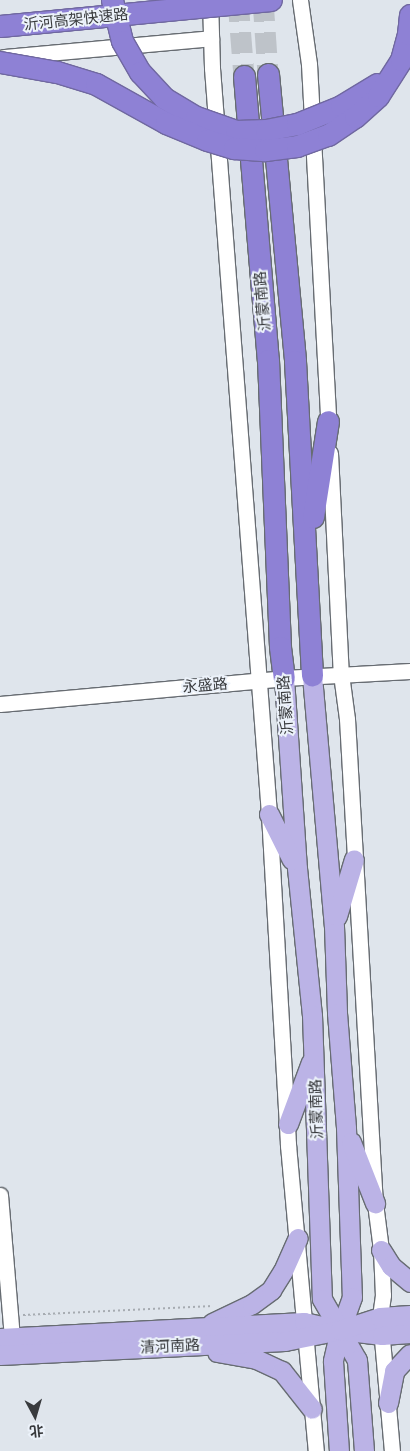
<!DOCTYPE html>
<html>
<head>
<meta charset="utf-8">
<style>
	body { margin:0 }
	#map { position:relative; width:410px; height:1451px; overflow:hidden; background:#dfe5ec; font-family:"PT Sans Narrow","Noto Sans SC",sans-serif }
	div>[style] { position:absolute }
	.highway-tunnel>* { height:21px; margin-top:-10.5px; transform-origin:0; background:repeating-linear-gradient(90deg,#bec3c9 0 21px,transparent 0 32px) }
	.path>* { height:2px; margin-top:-1px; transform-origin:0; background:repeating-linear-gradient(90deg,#a6abb1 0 2.5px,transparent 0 5px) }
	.roads { filter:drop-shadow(1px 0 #676c72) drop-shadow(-1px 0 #676c72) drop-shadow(0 1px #676c72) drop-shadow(0 -1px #676c72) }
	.minor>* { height:15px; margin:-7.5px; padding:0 7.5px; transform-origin:7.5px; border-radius:7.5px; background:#fff }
	.major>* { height:19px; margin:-9.5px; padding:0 9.5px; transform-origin:9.5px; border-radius:9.5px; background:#bbb3e6 }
	.highway>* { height:21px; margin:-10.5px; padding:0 10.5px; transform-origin:10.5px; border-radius:10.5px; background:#8e81d5 }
	.bridges { filter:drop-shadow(1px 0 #7068a0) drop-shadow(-1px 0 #7068a0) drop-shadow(0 1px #7068a0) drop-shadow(0 -1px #7068a0) }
	.highway-bridge>* { height:21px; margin:-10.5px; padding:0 10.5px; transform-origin:10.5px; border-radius:10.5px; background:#8e81d5 }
	span { translate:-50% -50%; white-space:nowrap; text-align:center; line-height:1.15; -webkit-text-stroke:4px #ecf2fa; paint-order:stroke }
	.street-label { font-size:15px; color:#383a3d }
	.north { position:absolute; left:10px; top:1391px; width:50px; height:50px; -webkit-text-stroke:4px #ecf2fa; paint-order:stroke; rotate:174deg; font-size:14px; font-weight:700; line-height:20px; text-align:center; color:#383a3d }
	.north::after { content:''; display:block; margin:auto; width:18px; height:22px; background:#383a3d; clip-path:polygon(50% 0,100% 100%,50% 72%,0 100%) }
</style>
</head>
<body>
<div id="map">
	<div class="highway-tunnel">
		<i style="left:238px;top:0;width:76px;rotate:85.5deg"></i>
		<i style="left:263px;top:0;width:74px;rotate:86.1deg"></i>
	</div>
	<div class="path">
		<i style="left:23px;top:1315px;width:190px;rotate:-2.7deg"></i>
	</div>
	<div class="roads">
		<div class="minor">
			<i style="left:210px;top:0;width:68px;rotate:88.3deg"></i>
			<i style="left:212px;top:68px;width:748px;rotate:85.63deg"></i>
			<i style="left:269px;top:814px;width:332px;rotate:86.7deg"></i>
			<i style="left:288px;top:1145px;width:307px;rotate:84.8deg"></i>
			<i style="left:300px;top:0;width:65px;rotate:82deg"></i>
			<i style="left:309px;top:64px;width:367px;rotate:86.9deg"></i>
			<i style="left:4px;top:57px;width:208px;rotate:-5.2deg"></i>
			<i style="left:330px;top:453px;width:221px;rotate:87.2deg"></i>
			<i style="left:341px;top:674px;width:45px;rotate:82.4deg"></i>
			<i style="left:347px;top:719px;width:485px;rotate:86.7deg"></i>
			<i style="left:375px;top:1203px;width:47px;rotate:82.7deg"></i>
			<i style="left:381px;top:1250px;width:45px;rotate:87.5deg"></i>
			<i style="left:383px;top:1295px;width:22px;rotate:98deg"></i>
			<i style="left:380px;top:1317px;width:135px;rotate:84.9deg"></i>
			<i style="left:0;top:704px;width:285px;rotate:-5.2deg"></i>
			<i style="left:284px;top:678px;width:126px;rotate:-3.2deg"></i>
			<i style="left:0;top:1195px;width:144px;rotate:85.2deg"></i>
		</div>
		<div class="major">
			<i style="left:312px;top:676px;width:251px;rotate:85deg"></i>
			<i style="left:334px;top:926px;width:87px;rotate:88deg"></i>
			<i style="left:337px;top:1013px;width:115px;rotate:85.5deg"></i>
			<i style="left:346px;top:1128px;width:169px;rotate:88deg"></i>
			<i style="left:352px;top:1297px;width:35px;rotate:110deg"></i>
			<i style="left:340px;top:1330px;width:32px;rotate:103deg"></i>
			<i style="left:333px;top:1361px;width:90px;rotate:86.2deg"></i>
			<i style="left:284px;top:678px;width:190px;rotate:86.1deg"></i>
			<i style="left:297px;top:868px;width:148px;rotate:84.2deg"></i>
			<i style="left:312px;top:1015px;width:284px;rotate:88deg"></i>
			<i style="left:322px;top:1299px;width:70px;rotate:60.2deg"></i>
			<i style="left:357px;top:1360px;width:91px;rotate:85.6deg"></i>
			<i style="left:269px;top:814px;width:51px;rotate:63.4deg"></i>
			<i style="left:337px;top:916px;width:59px;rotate:-73.4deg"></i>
			<i style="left:288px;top:1124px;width:66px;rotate:-69.6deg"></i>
			<i style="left:351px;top:1142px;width:66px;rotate:68.5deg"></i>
			<i style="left:381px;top:1250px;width:19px;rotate:58deg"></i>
			<i style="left:391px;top:1266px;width:25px;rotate:40deg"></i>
			<i style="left:212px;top:1323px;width:44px;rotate:-25.4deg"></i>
			<i style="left:252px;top:1304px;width:24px;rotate:-36deg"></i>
			<i style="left:271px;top:1290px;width:22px;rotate:-58deg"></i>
			<i style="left:283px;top:1271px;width:36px;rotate:-66deg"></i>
			<i style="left:0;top:1338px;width:304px;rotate:-3deg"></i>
			<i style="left:304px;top:1322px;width:37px;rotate:13deg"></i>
			<i style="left:340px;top:1330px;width:42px;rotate:6.8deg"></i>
			<i style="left:382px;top:1335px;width:28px;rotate:-4deg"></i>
			<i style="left:217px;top:1352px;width:40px;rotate:10deg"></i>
			<i style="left:256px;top:1359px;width:29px;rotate:25deg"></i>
			<i style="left:282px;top:1371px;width:48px;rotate:51.7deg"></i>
			<i style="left:0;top:1355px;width:285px;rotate:-2.8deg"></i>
			<i style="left:285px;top:1341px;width:56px;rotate:-11.3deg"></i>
			<i style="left:340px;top:1330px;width:42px;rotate:-18deg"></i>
			<i style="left:380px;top:1317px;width:30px;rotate:-4deg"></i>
			<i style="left:388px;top:1403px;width:33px;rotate:-79deg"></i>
			<i style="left:394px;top:1371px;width:23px;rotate:-47deg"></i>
		</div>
		<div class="highway">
			<i style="left:268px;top:74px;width:288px;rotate:84.6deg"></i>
			<i style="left:295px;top:361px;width:315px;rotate:86.9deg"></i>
			<i style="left:244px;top:76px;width:285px;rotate:85.2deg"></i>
			<i style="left:268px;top:360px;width:287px;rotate:87.6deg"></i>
			<i style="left:280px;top:647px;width:31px;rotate:83deg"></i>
			<i style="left:313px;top:517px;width:97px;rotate:-81.1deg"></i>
		</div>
	</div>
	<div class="bridges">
		<div class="highway-bridge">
			<i style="left:112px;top:0;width:42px;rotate:76.3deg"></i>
			<i style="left:122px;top:41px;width:36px;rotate:60deg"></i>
			<i style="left:140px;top:72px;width:35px;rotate:47deg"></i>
			<i style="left:164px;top:98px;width:37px;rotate:31deg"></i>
			<i style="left:196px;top:117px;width:42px;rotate:19.3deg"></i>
			<i style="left:236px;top:131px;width:30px;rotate:-2deg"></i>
			<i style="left:266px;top:130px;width:32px;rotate:-11deg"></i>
			<i style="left:297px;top:124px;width:48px;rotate:-22.2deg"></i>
			<i style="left:341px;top:106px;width:42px;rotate:-31.4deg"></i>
			<i style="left:0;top:26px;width:272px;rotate:-5.5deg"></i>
			<i style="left:0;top:62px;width:58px;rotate:10deg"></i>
			<i style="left:57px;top:72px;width:41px;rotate:17.1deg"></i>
			<i style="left:96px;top:84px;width:80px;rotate:29.1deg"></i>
			<i style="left:166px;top:123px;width:44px;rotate:22.5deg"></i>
			<i style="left:207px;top:140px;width:28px;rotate:17deg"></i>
			<i style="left:234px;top:148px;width:31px;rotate:4deg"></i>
			<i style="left:265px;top:150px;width:32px;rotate:-7deg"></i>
			<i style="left:297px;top:146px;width:33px;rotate:-20deg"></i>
			<i style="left:328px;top:135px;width:32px;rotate:-34deg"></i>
			<i style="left:355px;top:117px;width:31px;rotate:-42deg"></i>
			<i style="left:378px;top:96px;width:43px;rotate:-57.4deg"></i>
			<i style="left:401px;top:60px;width:27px;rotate:-75deg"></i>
			<i style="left:408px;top:34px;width:19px;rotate:-84deg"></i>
		</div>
	</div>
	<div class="street-label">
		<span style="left:76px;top:19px;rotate:-6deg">沂河高架快速路</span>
		<span style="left:262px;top:301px;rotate:-95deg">沂蒙南路</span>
		<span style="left:205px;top:685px;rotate:-5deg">永盛路</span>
		<span style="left:285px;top:705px;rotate:-94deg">沂蒙南路</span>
		<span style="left:316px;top:1109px;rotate:-92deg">沂蒙南路</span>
		<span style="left:170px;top:1346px;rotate:-3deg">清河南路</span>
	</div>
	<div class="north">北</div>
</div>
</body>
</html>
